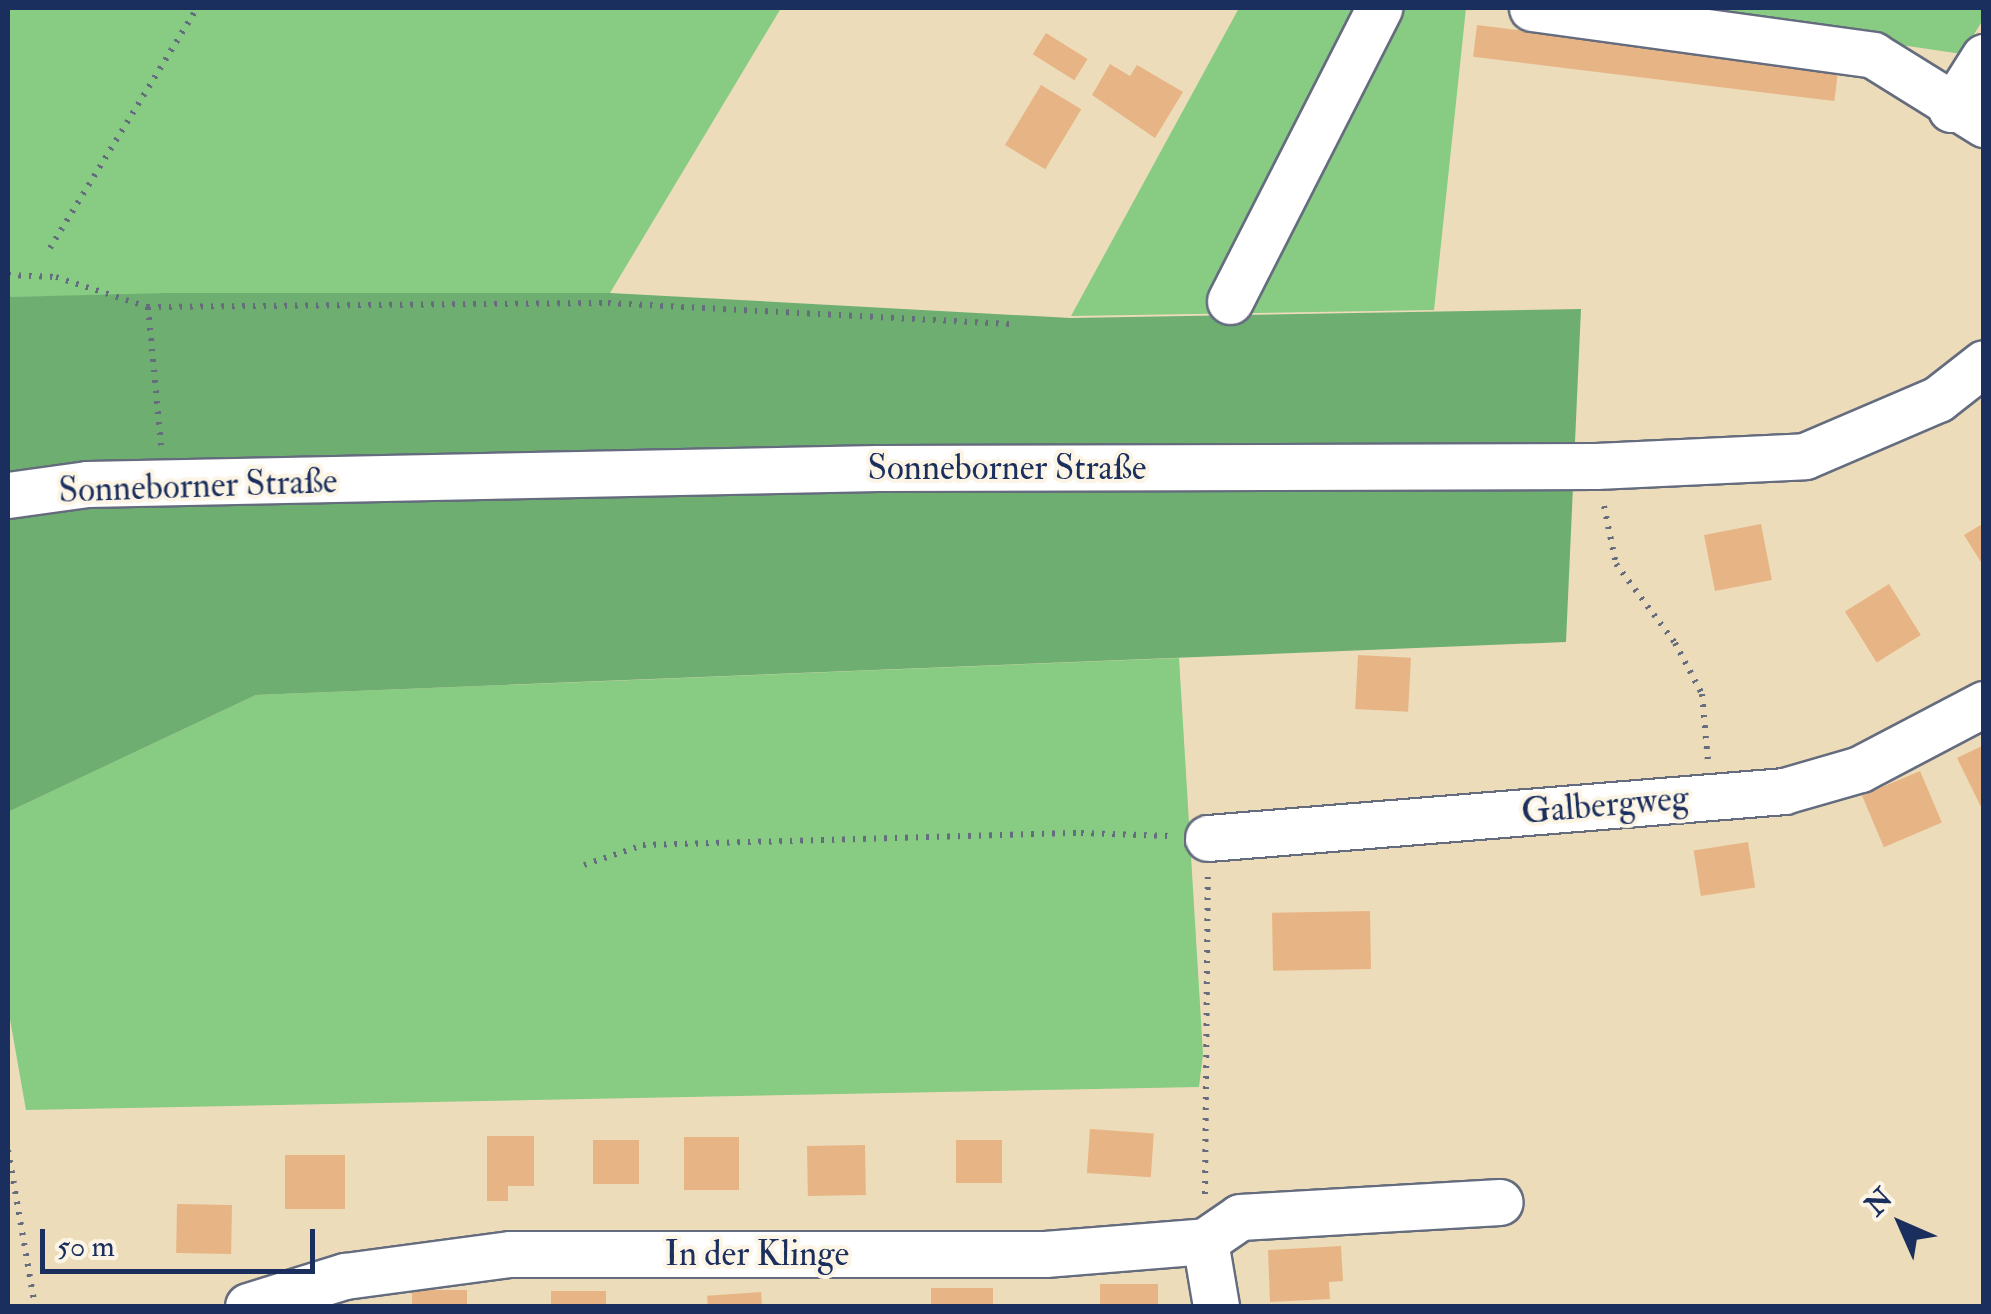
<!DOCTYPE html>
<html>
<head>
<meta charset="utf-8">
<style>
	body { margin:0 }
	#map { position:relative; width:1991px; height:1314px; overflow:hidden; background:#eddcba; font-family:"IM FELL Double Pica",serif }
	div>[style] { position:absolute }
	.green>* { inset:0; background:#88cb83 }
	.forest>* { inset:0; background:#6eaf71 }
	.building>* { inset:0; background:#e7b585; transform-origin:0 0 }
	.path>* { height:6px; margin-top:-3px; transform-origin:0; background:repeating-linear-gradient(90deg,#646c7e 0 2.5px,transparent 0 10.5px) }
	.roads { filter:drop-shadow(2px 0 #646c7e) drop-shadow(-2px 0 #646c7e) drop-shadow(0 2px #646c7e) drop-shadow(0 -2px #646c7e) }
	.minor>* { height:45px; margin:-22.5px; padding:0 22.5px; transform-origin:22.5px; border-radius:22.5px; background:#fff }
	span { translate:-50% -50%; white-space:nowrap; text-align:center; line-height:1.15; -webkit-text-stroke:8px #fcf5e5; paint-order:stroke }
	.street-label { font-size:35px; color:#1b2f5e }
	.frame { position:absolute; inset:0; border:10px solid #1b2f5e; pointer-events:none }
	.north { position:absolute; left:1851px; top:1174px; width:100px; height:100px; -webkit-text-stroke:8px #fcf5e5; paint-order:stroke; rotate:315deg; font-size:28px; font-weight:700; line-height:40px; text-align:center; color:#1b2f5e }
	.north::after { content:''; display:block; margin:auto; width:35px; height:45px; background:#1b2f5e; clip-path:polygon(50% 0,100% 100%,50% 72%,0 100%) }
	.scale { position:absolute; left:40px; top:1229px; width:275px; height:45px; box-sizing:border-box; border:5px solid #1b2f5e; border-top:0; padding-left:12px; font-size:30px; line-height:35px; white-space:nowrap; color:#1b2f5e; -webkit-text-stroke:8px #fcf5e5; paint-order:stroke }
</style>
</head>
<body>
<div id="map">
	<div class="green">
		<i style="clip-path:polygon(8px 8px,781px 8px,610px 293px,8px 297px)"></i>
		<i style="clip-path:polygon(1239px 8px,1466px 8px,1434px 310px,1071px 316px)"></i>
		<i style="clip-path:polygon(1651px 8px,1983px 8px,1984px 18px,1962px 54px)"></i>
		<i style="clip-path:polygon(1179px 658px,1203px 1054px,1199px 1087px,26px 1110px,8px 1008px,8px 812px,256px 695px)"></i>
	</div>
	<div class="forest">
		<i style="clip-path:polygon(167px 293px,610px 293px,1071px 318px,1581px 309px,1566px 642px,256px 695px,8px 812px,8px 297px)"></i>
	</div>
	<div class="building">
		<i style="left:1477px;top:25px;width:364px;height:32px;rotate:7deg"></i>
		<i style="left:1046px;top:33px;width:49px;height:25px;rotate:32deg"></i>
		<i style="clip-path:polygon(1110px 64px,1130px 76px,1137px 65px,1183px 92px,1155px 138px,1092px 95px)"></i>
		<i style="left:1041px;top:85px;width:47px;height:70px;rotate:31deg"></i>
		<i style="clip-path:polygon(1984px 523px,1984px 567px,1964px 535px)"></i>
		<i style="left:1761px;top:524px;width:57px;height:58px;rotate:79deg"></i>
		<i style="left:1889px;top:584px;width:60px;height:52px;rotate:58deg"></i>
		<i style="left:1358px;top:655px;width:53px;height:54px;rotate:3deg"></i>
		<i style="clip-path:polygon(1984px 745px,1984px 813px,1957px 758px)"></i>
		<i style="left:1920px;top:771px;width:56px;height:63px;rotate:67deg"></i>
		<i style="left:1748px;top:842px;width:46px;height:55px;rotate:81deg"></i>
		<i style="left:1370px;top:911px;width:58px;height:98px;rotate:89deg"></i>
		<i style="left:1090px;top:1129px;width:64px;height:44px;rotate:4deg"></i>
		<i style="clip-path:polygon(487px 1136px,534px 1136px,534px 1186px,508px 1186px,508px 1201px,487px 1201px)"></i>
		<i style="left:684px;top:1137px;width:55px;height:53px"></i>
		<i style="left:593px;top:1140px;width:46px;height:44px"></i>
		<i style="left:956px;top:1140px;width:46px;height:43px"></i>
		<i style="left:865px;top:1145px;width:50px;height:58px;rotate:89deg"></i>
		<i style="left:285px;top:1155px;width:60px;height:54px"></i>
		<i style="left:177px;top:1204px;width:55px;height:49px;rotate:1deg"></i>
		<i style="clip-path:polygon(1341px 1246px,1343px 1281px,1329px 1282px,1330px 1299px,1270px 1302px,1268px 1250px)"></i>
		<i style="left:1158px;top:1284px;width:22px;height:58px;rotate:90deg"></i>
		<i style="left:993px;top:1288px;width:18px;height:62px;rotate:90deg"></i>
		<i style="left:412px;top:1290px;width:55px;height:16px"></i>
		<i style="left:551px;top:1291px;width:55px;height:15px"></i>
		<i style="left:761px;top:1292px;width:14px;height:54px;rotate:86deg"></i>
	</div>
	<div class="path">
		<i style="left:50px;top:248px;width:281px;rotate:-58.5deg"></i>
		<i style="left:8px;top:275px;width:48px;rotate:2.4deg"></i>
		<i style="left:56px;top:277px;width:97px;rotate:18.1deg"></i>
		<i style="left:148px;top:307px;width:460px;rotate:-0.5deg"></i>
		<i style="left:608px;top:303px;width:408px;rotate:3deg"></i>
		<i style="left:148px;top:307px;width:139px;rotate:84.6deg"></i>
		<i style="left:1604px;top:506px;width:59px;rotate:78.3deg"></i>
		<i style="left:1616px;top:564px;width:99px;rotate:53.2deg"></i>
		<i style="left:1675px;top:643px;width:58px;rotate:62.1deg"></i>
		<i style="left:1702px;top:694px;width:67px;rotate:84.9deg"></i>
		<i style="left:584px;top:865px;width:62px;rotate:-18.7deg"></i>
		<i style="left:643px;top:845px;width:438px;rotate:-1.6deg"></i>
		<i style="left:1081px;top:833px;width:89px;rotate:1.9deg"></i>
		<i style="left:8px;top:1150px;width:158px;rotate:80.2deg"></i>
		<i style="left:1205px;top:1194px;width:317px;rotate:-89.5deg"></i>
	</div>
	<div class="roads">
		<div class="minor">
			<i style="left:1532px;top:8px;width:344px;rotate:7.8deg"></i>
			<i style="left:1873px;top:55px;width:131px;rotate:31.9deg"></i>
			<i style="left:1951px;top:109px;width:62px;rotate:-57.6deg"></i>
			<i style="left:1230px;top:301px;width:329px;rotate:-63deg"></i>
			<i style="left:8px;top:495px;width:80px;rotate:-7.9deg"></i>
			<i style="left:87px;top:484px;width:791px;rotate:-1.16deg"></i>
			<i style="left:878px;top:468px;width:718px;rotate:-0.16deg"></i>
			<i style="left:1596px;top:466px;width:209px;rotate:-2.7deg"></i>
			<i style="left:1805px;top:456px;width:145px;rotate:-23.2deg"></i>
			<i style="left:1938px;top:399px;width:58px;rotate:-38deg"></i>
			<i style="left:1208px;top:838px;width:578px;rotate:-4.66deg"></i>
			<i style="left:1784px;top:791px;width:79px;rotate:-16.1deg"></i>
			<i style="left:1860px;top:769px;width:140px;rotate:-27.7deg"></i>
			<i style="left:1205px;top:1241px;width:42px;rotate:-34.4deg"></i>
			<i style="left:1240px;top:1217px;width:260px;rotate:-3.3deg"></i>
			<i style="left:248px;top:1306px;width:102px;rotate:-17.2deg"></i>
			<i style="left:345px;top:1276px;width:166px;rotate:-7.6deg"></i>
			<i style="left:510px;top:1254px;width:535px"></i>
			<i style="left:1045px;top:1254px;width:161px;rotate:-4.6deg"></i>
			<i style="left:1205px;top:1241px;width:66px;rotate:80.4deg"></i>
		</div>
	</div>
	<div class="street-label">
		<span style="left:1007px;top:468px">Sonneborner Straße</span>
		<span style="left:198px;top:486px;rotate:-2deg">Sonneborner Straße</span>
		<span style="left:1605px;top:805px;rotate:-5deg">Galbergweg</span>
		<span style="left:757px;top:1254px">In der Klinge</span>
	</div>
	<div class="frame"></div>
	<div class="north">N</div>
	<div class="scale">50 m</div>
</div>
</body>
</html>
